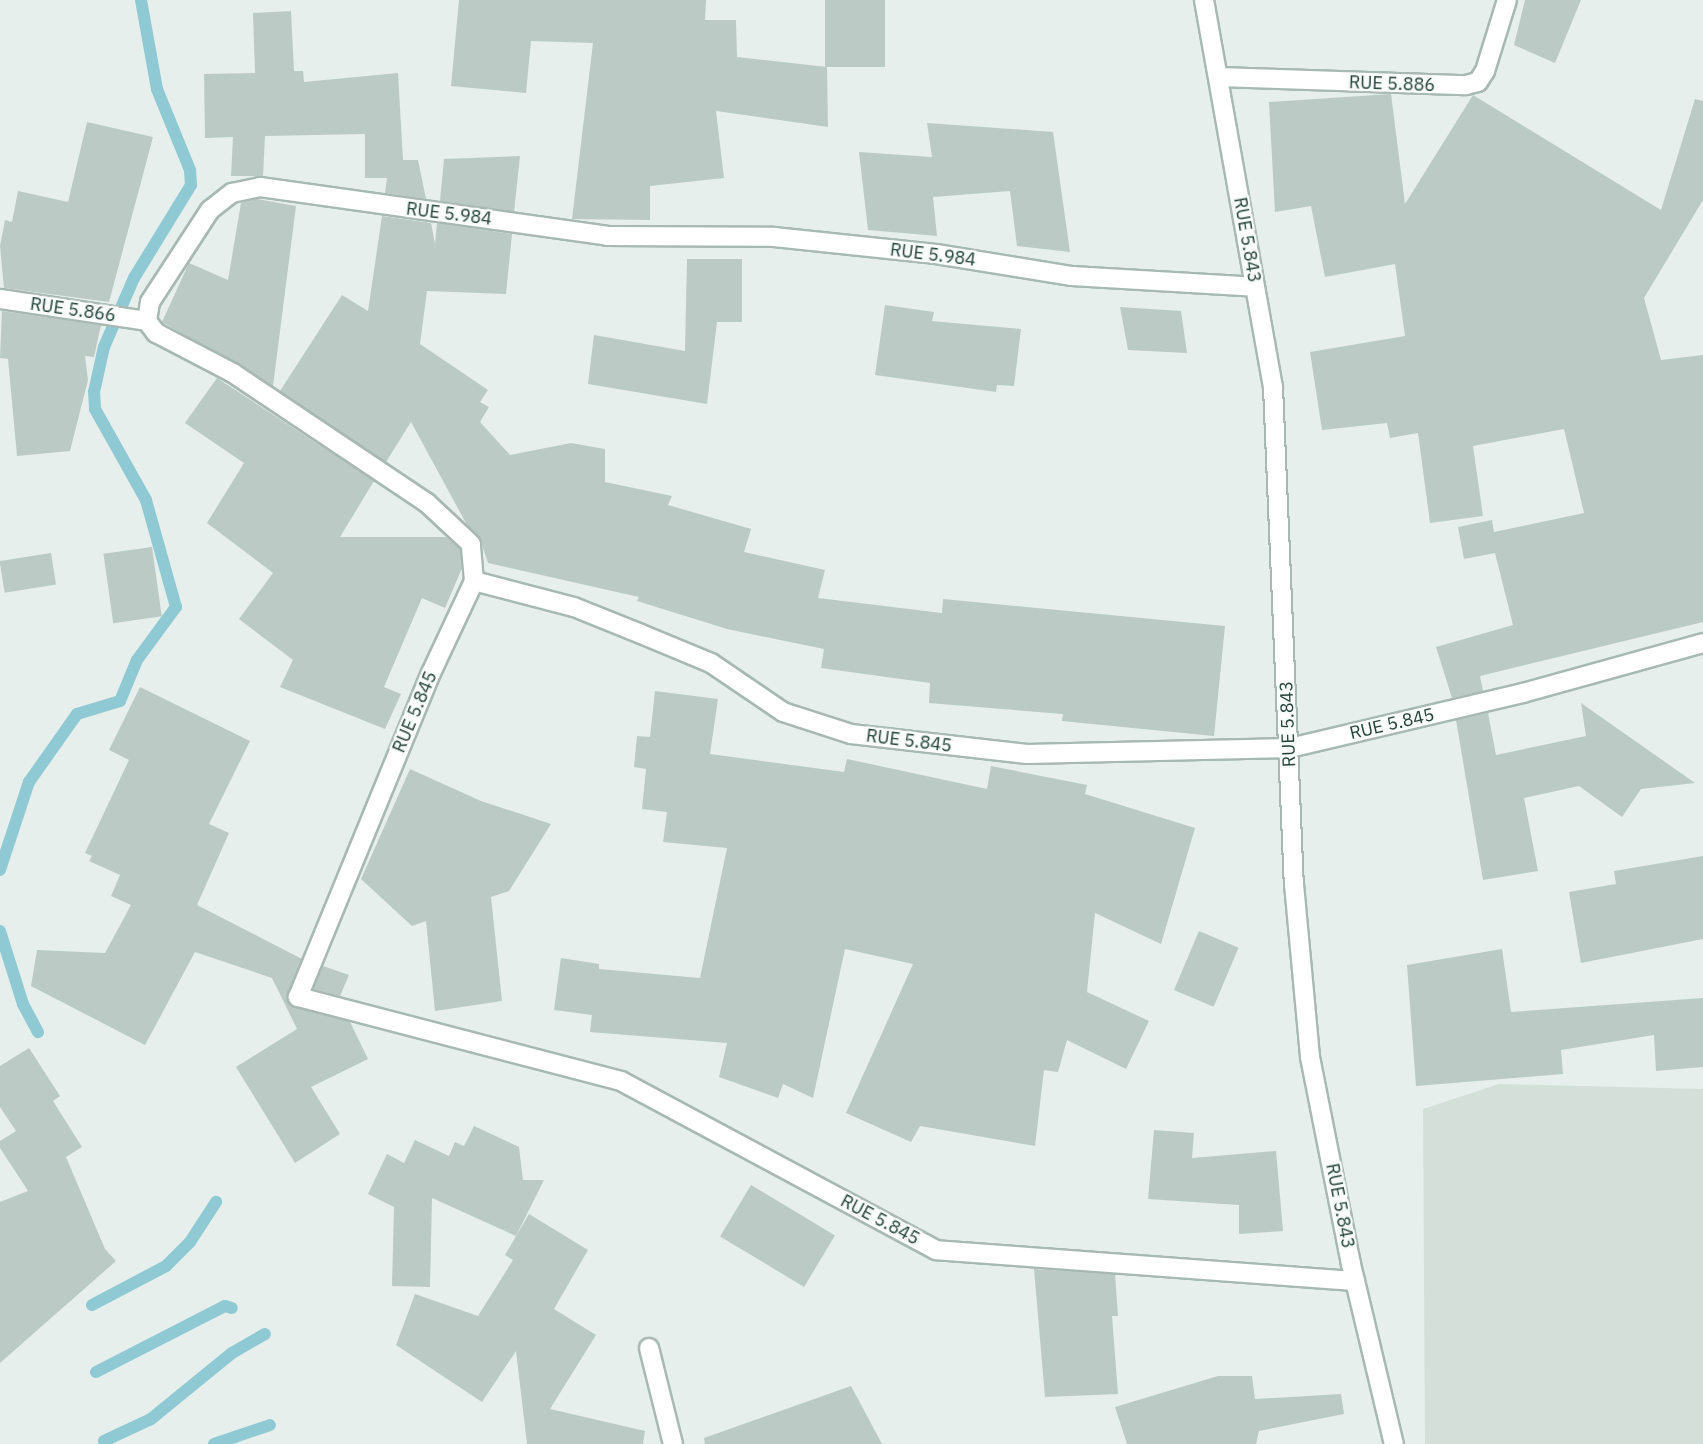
<!DOCTYPE html>
<html>
<head>
<meta charset="utf-8">
<style>
	body { margin:0 }
	#map { position:relative; width:1703px; height:1444px; overflow:hidden; background:#e6efeb; font-family:"IBM Plex Sans",sans-serif }
	div>[style] { position:absolute }
	.built>* { inset:0; background:#d4dfda }
	.stream>* { height:12px; margin:-6px; padding:0 6px; transform-origin:6px; border-radius:6px; background:#8ec9d4 }
	.building>* { inset:0; background:#bbcac4; transform-origin:0 0 }
	.roads { filter:drop-shadow(2px 0 #a8b8b2) drop-shadow(-2px 0 #a8b8b2) drop-shadow(0 2px #a8b8b2) drop-shadow(0 -2px #a8b8b2) }
	.minor>* { height:18px; margin:-9px; padding:0 9px; transform-origin:9px; border-radius:9px; background:#fff }
	span { translate:-50% -50%; white-space:nowrap; text-align:center; line-height:1.15; -webkit-text-stroke:4.5px #f7fbf9; paint-order:stroke }
	.street-label { font-size:18px; color:#24423a }
</style>
</head>
<body>
<div id="map">
	<div class="built">
		<i style="clip-path:polygon(1499px 1084px,1703px 1089px,1703px 1444px,1425px 1444px,1423px 1109px)"></i>
	</div>
	<div class="stream">
		<i style="left:0;top:870px;width:93px;rotate:-71.8deg"></i>
		<i style="left:29px;top:782px;width:83px;rotate:-54.8deg"></i>
		<i style="left:77px;top:714px;width:45px;rotate:-16.8deg"></i>
		<i style="left:120px;top:701px;width:44px;rotate:-67.5deg"></i>
		<i style="left:137px;top:660px;width:66px;rotate:-53.7deg"></i>
		<i style="left:176px;top:607px;width:111px;rotate:-105.7deg"></i>
		<i style="left:146px;top:500px;width:104px;rotate:-119.3deg"></i>
		<i style="left:95px;top:409px;width:17px;rotate:-93deg"></i>
		<i style="left:94px;top:392px;width:46px;rotate:-77.5deg"></i>
		<i style="left:104px;top:347px;width:75px;rotate:-66.5deg"></i>
		<i style="left:134px;top:278px;width:109px;rotate:-58.5deg"></i>
		<i style="left:191px;top:185px;width:15px;rotate:-94deg"></i>
		<i style="left:190px;top:170px;width:87px;rotate:-112.2deg"></i>
		<i style="left:157px;top:89px;width:90px;rotate:-100.2deg"></i>
		<i style="left:0;top:931px;width:77px;rotate:72.5deg"></i>
		<i style="left:23px;top:1004px;width:32px;rotate:62deg"></i>
		<i style="left:92px;top:1305px;width:84px;rotate:-27.8deg"></i>
		<i style="left:166px;top:1266px;width:34px;rotate:-45deg"></i>
		<i style="left:190px;top:1242px;width:48px;rotate:-57deg"></i>
		<i style="left:96px;top:1372px;width:145px;rotate:-27.1deg"></i>
		<i style="left:225px;top:1306px;width:7px;rotate:16deg"></i>
		<i style="left:104px;top:1441px;width:52px;rotate:-25.1deg"></i>
		<i style="left:151px;top:1419px;width:104px;rotate:-39.2deg"></i>
		<i style="left:232px;top:1353px;width:38px;rotate:-30deg"></i>
		<i style="left:214px;top:1444px;width:59px;rotate:-18.7deg"></i>
	</div>
	<div class="building">
		<i style="clip-path:polygon(459px 0,706px 0,705px 20px,736px 20px,737px 57px,827px 67px,828px 127px,716px 111px,724px 178px,650px 186px,650px 220px,572px 219px,593px 43px,531px 41px,526px 93px,451px 86px)"></i>
		<i style="left:825px;top:0;width:60px;height:67px"></i>
		<i style="clip-path:polygon(1525px 0,1581px 0,1555px 63px,1514px 45px)"></i>
		<i style="clip-path:polygon(291px 11px,294px 71px,303px 71px,304px 82px,398px 73px,403px 160px,418px 160px,426px 199px,385px 193px,387px 178px,365px 178px,365px 134px,265px 136px,263px 176px,231px 176px,233px 137px,205px 138px,204px 74px,255px 73px,253px 13px)"></i>
		<i style="clip-path:polygon(1391px 94px,1405px 204px,1473px 95px,1661px 210px,1695px 99px,1703px 101px,1703px 200px,1644px 298px,1661px 360px,1703px 355px,1703px 622px,1480px 676px,1483px 691px,1452px 698px,1436px 647px,1513px 625px,1495px 553px,1464px 559px,1458px 527px,1492px 520px,1494px 532px,1584px 513px,1564px 429px,1473px 446px,1483px 516px,1430px 523px,1418px 433px,1390px 438px,1387px 423px,1322px 430px,1310px 352px,1405px 336px,1395px 264px,1325px 277px,1311px 206px,1275px 212px,1269px 102px)"></i>
		<i style="clip-path:polygon(87px 122px,153px 137px,109px 302px,4px 288px,0 246px,5px 220px,12px 222px,18px 191px,68px 202px)"></i>
		<i style="clip-path:polygon(927px 123px,1053px 132px,1070px 252px,1017px 246px,1010px 191px,933px 197px,937px 236px,868px 230px,859px 152px,932px 157px)"></i>
		<i style="clip-path:polygon(520px 156px,514px 212px,440px 201px,444px 159px)"></i>
		<i style="clip-path:polygon(257px 199px,296px 206px,273px 386px,162px 322px,189px 263px,228px 280px,241px 203px)"></i>
		<i style="clip-path:polygon(382px 216px,431px 223px,435px 244px,437px 223px,512px 234px,506px 294px,427px 291px,420px 344px,488px 390px,480px 402px,489px 407px,480px 422px,510px 455px,571px 443px,605px 449px,605px 482px,672px 496px,668px 505px,751px 529px,744px 552px,825px 570px,818px 598px,942px 613px,943px 599px,1225px 626px,1214px 736px,1062px 721px,1063px 714px,929px 703px,930px 683px,821px 668px,824px 649px,727px 629px,637px 601px,639px 597px,488px 563px,479px 536px,467px 525px,411px 422px,386px 462px,280px 391px,342px 295px,368px 311px)"></i>
		<i style="clip-path:polygon(687px 259px,742px 259px,742px 322px,717px 322px,707px 404px,588px 384px,594px 335px,685px 351px)"></i>
		<i style="clip-path:polygon(885px 305px,934px 312px,932px 321px,1021px 329px,1014px 386px,997px 385px,996px 392px,875px 375px)"></i>
		<i style="clip-path:polygon(1120px 307px,1181px 311px,1187px 353px,1128px 350px)"></i>
		<i style="clip-path:polygon(2px 311px,101px 325px,94px 357px,85px 356px,88px 380px,70px 451px,17px 456px,8px 359px,0 358px)"></i>
		<i style="clip-path:polygon(217px 378px,374px 481px,340px 537px,446px 537px,460px 549px,462px 568px,445px 608px,422px 598px,384px 687px,401px 694px,385px 729px,280px 687px,293px 660px,239px 619px,273px 573px,207px 523px,244px 463px,185px 423px)"></i>
		<i style="left:152px;top:547px;width:70px;height:49px;rotate:82deg"></i>
		<i style="left:51px;top:553px;width:32px;height:52px;rotate:81deg"></i>
		<i style="clip-path:polygon(140px 687px,250px 741px,209px 824px,229px 833px,197px 905px,302px 959px,288px 993px,289px 1004px,350px 1022px,368px 1059px,311px 1087px,340px 1134px,295px 1163px,236px 1067px,297px 1029px,272px 978px,195px 952px,145px 1045px,31px 986px,37px 950px,105px 953px,131px 905px,111px 896px,120px 875px,89px 861px,92px 856px,85px 853px,129px 760px,109px 750px)"></i>
		<i style="clip-path:polygon(655px 691px,718px 699px,710px 754px,844px 772px,847px 759px,987px 789px,991px 766px,1087px 785px,1085px 794px,1195px 828px,1161px 944px,1095px 913px,1087px 992px,1149px 1021px,1126px 1069px,1067px 1040px,1058px 1072px,1044px 1070px,1035px 1146px,920px 1126px,911px 1142px,846px 1113px,913px 964px,845px 949px,813px 1098px,783px 1084px,778px 1098px,719px 1077px,727px 1043px,590px 1032px,592px 1015px,554px 1010px,561px 958px,599px 964px,599px 969px,700px 978px,727px 848px,663px 842px,667px 812px,642px 809px,646px 769px,634px 767px,637px 736px,650px 737px)"></i>
		<i style="clip-path:polygon(1581px 703px,1695px 783px,1641px 789px,1622px 817px,1579px 786px,1524px 798px,1538px 871px,1483px 880px,1456px 720px,1488px 713px,1496px 755px,1586px 736px)"></i>
		<i style="clip-path:polygon(410px 769px,481px 801px,551px 824px,509px 891px,491px 897px,502px 1001px,435px 1011px,426px 921px,412px 926px,361px 879px)"></i>
		<i style="clip-path:polygon(1703px 856px,1703px 939px,1581px 963px,1569px 892px,1616px 884px,1614px 871px)"></i>
		<i style="left:1199px;top:931px;width:43px;height:64px;rotate:23deg"></i>
		<i style="clip-path:polygon(1502px 949px,1511px 1012px,1703px 998px,1703px 1067px,1656px 1071px,1654px 1035px,1561px 1050px,1563px 1074px,1416px 1086px,1407px 965px)"></i>
		<i style="clip-path:polygon(323px 966px,349px 975px,340px 996px,313px 989px)"></i>
		<i style="clip-path:polygon(29px 1048px,60px 1096px,53px 1101px,82px 1147px,66px 1157px,105px 1249px,116px 1261px,0 1363px,0 1202px,28px 1191px,0 1148px,0 1141px,16px 1131px,0 1107px,0 1066px)"></i>
		<i style="clip-path:polygon(474px 1126px,519px 1147px,523px 1180px,544px 1180px,516px 1236px,432px 1198px,430px 1287px,392px 1286px,394px 1207px,368px 1194px,387px 1154px,404px 1163px,415px 1140px,449px 1156px,455px 1142px,464px 1146px)"></i>
		<i style="clip-path:polygon(1154px 1130px,1194px 1133px,1192px 1158px,1276px 1151px,1283px 1231px,1239px 1234px,1239px 1205px,1148px 1199px)"></i>
		<i style="left:751px;top:1185px;width:98px;height:60px;rotate:31deg"></i>
		<i style="clip-path:polygon(529px 1214px,588px 1250px,554px 1309px,596px 1335px,550px 1409px,645px 1431px,643px 1444px,527px 1444px,516px 1351px,482px 1402px,396px 1345px,415px 1294px,478px 1316px,513px 1260px,505px 1255px)"></i>
		<i style="clip-path:polygon(1034px 1269px,1115px 1274px,1118px 1316px,1112px 1316px,1118px 1394px,1045px 1397px)"></i>
		<i style="clip-path:polygon(1218px 1376px,1252px 1376px,1255px 1399px,1341px 1394px,1344px 1414px,1259px 1431px,1256px 1444px,1127px 1444px,1115px 1407px)"></i>
		<i style="clip-path:polygon(851px 1386px,882px 1444px,705px 1444px,704px 1438px)"></i>
	</div>
	<div class="roads">
		<div class="minor">
			<i style="left:1204px;top:0;width:393px;rotate:79.9deg"></i>
			<i style="left:1273px;top:387px;width:497px;rotate:87.6deg"></i>
			<i style="left:1294px;top:884px;width:174px;rotate:84.7deg"></i>
			<i style="left:1310px;top:1057px;width:211px;rotate:78.8deg"></i>
			<i style="left:1351px;top:1264px;width:185px;rotate:76.6deg"></i>
			<i style="left:1219px;top:77px;width:247px;rotate:1.9deg"></i>
			<i style="left:1466px;top:85px;width:12px;rotate:-14deg"></i>
			<i style="left:1478px;top:82px;width:13px;rotate:-58deg"></i>
			<i style="left:1485px;top:71px;width:74px;rotate:-72.8deg"></i>
			<i style="left:0;top:299px;width:149px;rotate:8.5deg"></i>
			<i style="left:474px;top:581px;width:37px;rotate:-95deg"></i>
			<i style="left:471px;top:544px;width:60px;rotate:-137deg"></i>
			<i style="left:427px;top:503px;width:234px;rotate:-146.2deg"></i>
			<i style="left:233px;top:373px;width:87px;rotate:-152.5deg"></i>
			<i style="left:156px;top:333px;width:15px;rotate:-127deg"></i>
			<i style="left:147px;top:321px;width:19px;rotate:-81deg"></i>
			<i style="left:150px;top:302px;width:110px;rotate:-56.9deg"></i>
			<i style="left:210px;top:210px;width:28px;rotate:-38deg"></i>
			<i style="left:232px;top:193px;width:29px;rotate:-12deg"></i>
			<i style="left:260px;top:187px;width:350px;rotate:8deg"></i>
			<i style="left:607px;top:236px;width:167px;rotate:0.3deg"></i>
			<i style="left:774px;top:237px;width:163px;rotate:6deg"></i>
			<i style="left:936px;top:254px;width:138px;rotate:9.2deg"></i>
			<i style="left:1072px;top:276px;width:183px;rotate:3.4deg"></i>
			<i style="left:1355px;top:1281px;width:420px;rotate:-175.8deg"></i>
			<i style="left:936px;top:1250px;width:357px;rotate:-151.8deg"></i>
			<i style="left:621px;top:1081px;width:334px;rotate:-165.4deg"></i>
			<i style="left:298px;top:997px;width:350px;rotate:-67.7deg"></i>
			<i style="left:431px;top:673px;width:102px;rotate:-64.9deg"></i>
			<i style="left:474px;top:581px;width:103px;rotate:14.6deg"></i>
			<i style="left:574px;top:607px;width:72px;rotate:21.9deg"></i>
			<i style="left:641px;top:634px;width:76px;rotate:22.5deg"></i>
			<i style="left:711px;top:663px;width:87px;rotate:34.2deg"></i>
			<i style="left:783px;top:712px;width:71px;rotate:17.9deg"></i>
			<i style="left:851px;top:734px;width:177px;rotate:6.5deg"></i>
			<i style="left:1027px;top:754px;width:263px;rotate:-1.3deg"></i>
			<i style="left:1290px;top:748px;width:239px;rotate:-13.3deg"></i>
			<i style="left:1523px;top:693px;width:187px;rotate:-15.5deg"></i>
			<i style="left:649px;top:1348px;width:99px;rotate:76deg"></i>
		</div>
	</div>
	<div class="street-label">
		<span style="left:1392px;top:84px;rotate:2deg">RUE 5.886</span>
		<span style="left:449px;top:214px;rotate:7deg">RUE 5.984</span>
		<span style="left:1247px;top:240px;rotate:80deg">RUE 5.843</span>
		<span style="left:933px;top:255px;rotate:7deg">RUE 5.984</span>
		<span style="left:73px;top:310px;rotate:8deg">RUE 5.866</span>
		<span style="left:415px;top:712px;rotate:-67deg">RUE 5.845</span>
		<span style="left:1288px;top:724px;rotate:-92deg">RUE 5.843</span>
		<span style="left:1392px;top:724px;rotate:-13deg">RUE 5.845</span>
		<span style="left:909px;top:741px;rotate:7deg">RUE 5.845</span>
		<span style="left:1340px;top:1206px;rotate:79deg">RUE 5.843</span>
		<span style="left:880px;top:1220px;rotate:28deg">RUE 5.845</span>
	</div>
</div>
</body>
</html>
